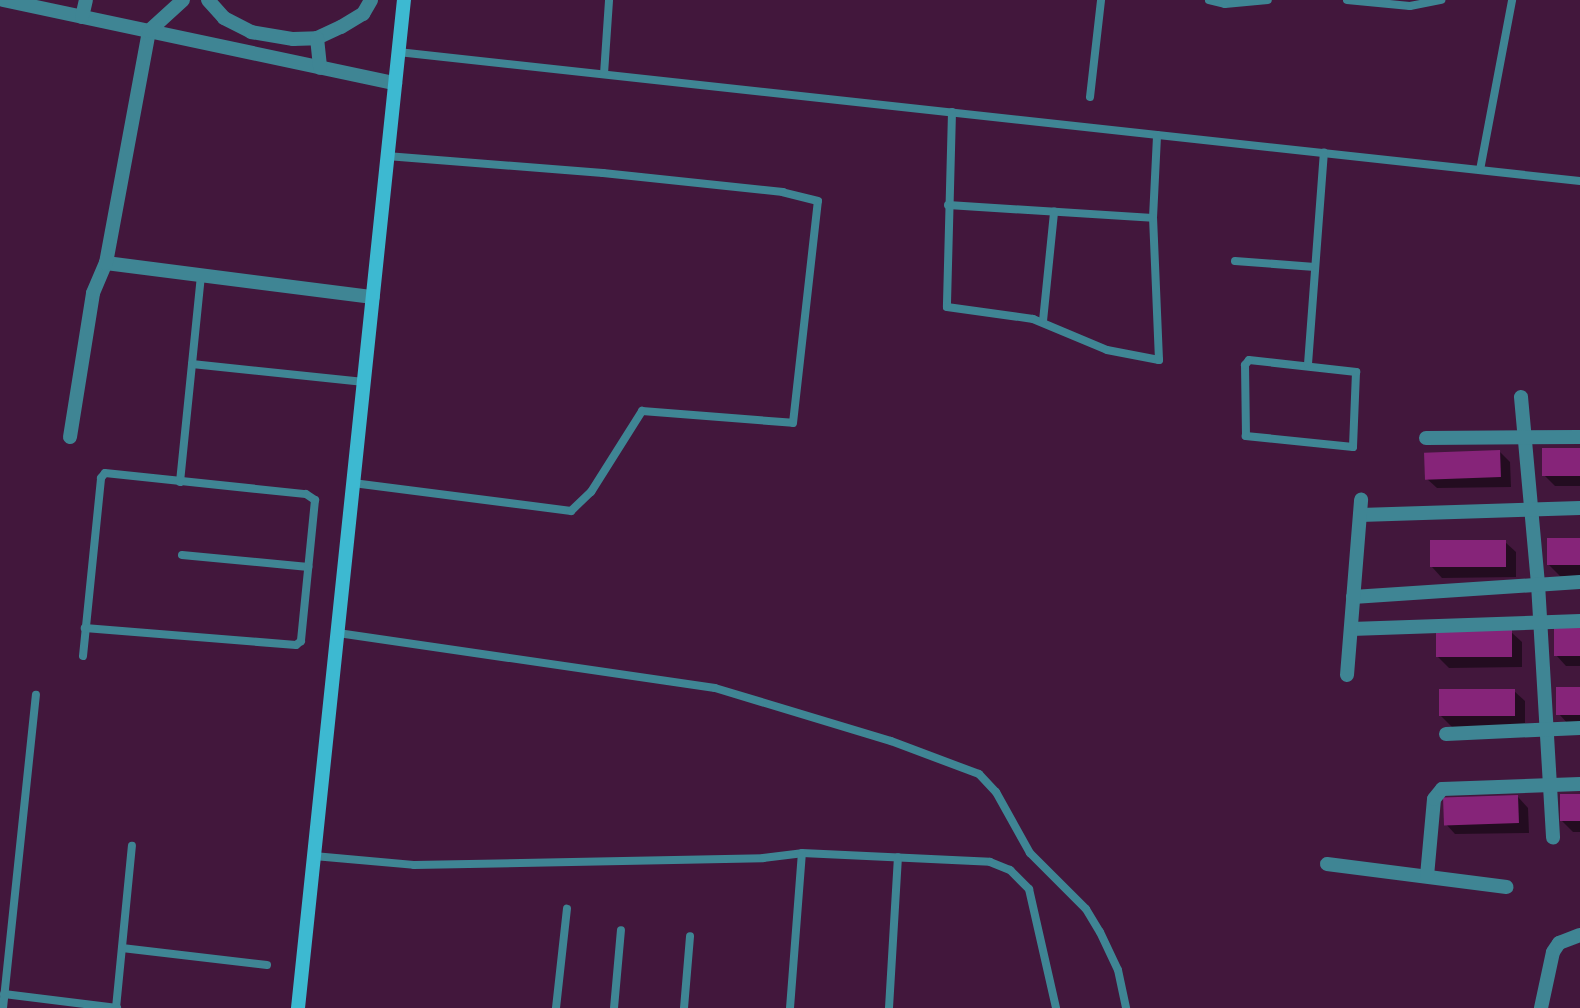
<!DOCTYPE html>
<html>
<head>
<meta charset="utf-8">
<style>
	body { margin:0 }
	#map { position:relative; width:1580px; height:1008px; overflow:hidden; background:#42173c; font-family:"Libre Baskerville",serif }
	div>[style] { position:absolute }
	.shadow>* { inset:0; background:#0007 }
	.building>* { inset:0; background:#862479; transform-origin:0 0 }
	.lane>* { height:8px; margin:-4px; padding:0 4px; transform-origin:4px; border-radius:4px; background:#3f8594 }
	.street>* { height:14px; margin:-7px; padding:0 7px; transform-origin:7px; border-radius:7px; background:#3f8594 }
	.secondary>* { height:14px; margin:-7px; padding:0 7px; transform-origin:7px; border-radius:7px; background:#3db9d1 }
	span { translate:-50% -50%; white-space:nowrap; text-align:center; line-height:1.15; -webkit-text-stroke:6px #1e0b1b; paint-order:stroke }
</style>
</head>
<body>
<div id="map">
	<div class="shadow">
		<i style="clip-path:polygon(1580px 450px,1580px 486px,1555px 486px,1544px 475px)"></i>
		<i style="clip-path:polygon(1500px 452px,1510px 462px,1511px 487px,1437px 488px,1426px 478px)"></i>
		<i style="clip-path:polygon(1580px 540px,1580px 576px,1560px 576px,1549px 565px)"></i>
		<i style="clip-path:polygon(1505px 542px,1516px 552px,1516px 577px,1442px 578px,1432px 567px)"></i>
		<i style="clip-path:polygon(1580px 630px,1580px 666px,1566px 666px,1556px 655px)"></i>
		<i style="clip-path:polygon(1511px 632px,1522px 642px,1522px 667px,1449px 668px,1438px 657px)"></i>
		<i style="clip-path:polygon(1580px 689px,1580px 725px,1569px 725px,1559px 714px)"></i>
		<i style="clip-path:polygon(1514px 691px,1525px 701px,1525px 726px,1452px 727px,1441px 716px)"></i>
		<i style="clip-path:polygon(1580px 796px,1580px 832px,1573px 832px,1562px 821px)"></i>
		<i style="clip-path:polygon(1518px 797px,1528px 808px,1529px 833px,1455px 834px,1445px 823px)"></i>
	</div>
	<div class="building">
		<i style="left:1580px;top:448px;width:28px;height:38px;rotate:90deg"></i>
		<i style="left:1500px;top:450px;width:27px;height:76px;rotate:88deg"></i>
		<i style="left:1580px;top:538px;width:27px;height:33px;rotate:90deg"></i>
		<i style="left:1506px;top:540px;width:27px;height:76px;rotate:90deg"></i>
		<i style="left:1580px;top:628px;width:28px;height:26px;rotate:90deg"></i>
		<i style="left:1512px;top:630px;width:27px;height:76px;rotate:90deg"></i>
		<i style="left:1580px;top:687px;width:28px;height:24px;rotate:90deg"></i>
		<i style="left:1515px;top:689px;width:27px;height:76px;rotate:90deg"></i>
		<i style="left:1580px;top:794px;width:27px;height:20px;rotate:90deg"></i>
		<i style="left:1518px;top:795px;width:28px;height:75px;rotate:88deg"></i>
	</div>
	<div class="lane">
		<i style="left:1209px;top:0;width:16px;rotate:14deg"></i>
		<i style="left:1225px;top:4px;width:43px;rotate:-5.3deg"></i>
		<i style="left:1347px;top:0;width:63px;rotate:5.4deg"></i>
		<i style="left:1410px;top:6px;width:32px;rotate:-11deg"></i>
		<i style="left:398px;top:52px;width:1189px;rotate:6.23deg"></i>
		<i style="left:604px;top:74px;width:74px;rotate:-86.1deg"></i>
		<i style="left:1090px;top:97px;width:98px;rotate:-83.5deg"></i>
		<i style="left:952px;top:112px;width:195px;rotate:91.5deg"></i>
		<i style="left:947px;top:307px;width:87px;rotate:7.9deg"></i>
		<i style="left:1033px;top:319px;width:80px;rotate:22.7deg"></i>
		<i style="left:1107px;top:350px;width:53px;rotate:10.9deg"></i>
		<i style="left:1159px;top:360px;width:142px;rotate:-92.4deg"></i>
		<i style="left:1153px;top:218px;width:83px;rotate:-87.2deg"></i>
		<i style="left:1480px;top:170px;width:173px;rotate:-79.3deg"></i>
		<i style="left:948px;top:205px;width:205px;rotate:3.6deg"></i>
		<i style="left:1235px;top:261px;width:80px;rotate:4.3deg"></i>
		<i style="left:1043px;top:321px;width:110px;rotate:-84.2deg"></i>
		<i style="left:1249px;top:360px;width:108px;rotate:6.4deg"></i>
		<i style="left:1356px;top:372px;width:75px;rotate:92.3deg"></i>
		<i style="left:1353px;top:447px;width:108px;rotate:-174.1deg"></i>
		<i style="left:1246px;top:436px;width:71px;rotate:-90.8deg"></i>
		<i style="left:1245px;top:365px;width:6px;rotate:-51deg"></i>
		<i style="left:192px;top:364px;width:173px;rotate:6deg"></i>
		<i style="left:1308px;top:364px;width:212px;rotate:-85.7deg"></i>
		<i style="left:180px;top:482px;width:208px;rotate:-84.2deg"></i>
		<i style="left:353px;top:483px;width:220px;rotate:7.3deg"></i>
		<i style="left:571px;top:511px;width:28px;rotate:-44deg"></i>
		<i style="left:591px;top:492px;width:96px;rotate:-57.8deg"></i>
		<i style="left:642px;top:411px;width:151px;rotate:4.5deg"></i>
		<i style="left:793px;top:423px;width:223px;rotate:-83.6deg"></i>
		<i style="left:818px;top:201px;width:36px;rotate:-166deg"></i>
		<i style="left:783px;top:192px;width:181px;rotate:-174deg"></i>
		<i style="left:603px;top:173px;width:217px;rotate:-175.5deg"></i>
		<i style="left:182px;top:555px;width:127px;rotate:5.4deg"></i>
		<i style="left:338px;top:633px;width:381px;rotate:8.3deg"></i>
		<i style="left:715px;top:688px;width:184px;rotate:16.8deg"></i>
		<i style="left:891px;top:741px;width:94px;rotate:20.6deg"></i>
		<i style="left:979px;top:774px;width:25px;rotate:47deg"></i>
		<i style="left:996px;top:792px;width:70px;rotate:60.9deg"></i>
		<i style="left:1030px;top:853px;width:79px;rotate:45deg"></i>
		<i style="left:1086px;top:909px;width:27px;rotate:59deg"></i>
		<i style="left:1100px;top:932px;width:42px;rotate:64.7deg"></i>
		<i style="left:1118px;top:970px;width:39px;rotate:78deg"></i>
		<i style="left:83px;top:656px;width:179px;rotate:-84.2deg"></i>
		<i style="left:101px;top:478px;width:6px;rotate:-51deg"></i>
		<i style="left:105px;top:473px;width:202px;rotate:6deg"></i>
		<i style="left:306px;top:494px;width:11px;rotate:34deg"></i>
		<i style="left:315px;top:500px;width:142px;rotate:95.7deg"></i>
		<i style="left:301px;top:641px;width:6px;rotate:141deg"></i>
		<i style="left:296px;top:645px;width:212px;rotate:-175.4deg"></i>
		<i style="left:314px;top:856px;width:100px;rotate:5.1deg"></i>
		<i style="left:414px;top:865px;width:349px;rotate:-1.1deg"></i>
		<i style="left:763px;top:858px;width:39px;rotate:-7deg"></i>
		<i style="left:802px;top:853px;width:188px;rotate:2.7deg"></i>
		<i style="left:990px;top:862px;width:22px;rotate:22deg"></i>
		<i style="left:1010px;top:870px;width:27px;rotate:45deg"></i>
		<i style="left:1029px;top:889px;width:122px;rotate:77.2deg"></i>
		<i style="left:122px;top:948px;width:146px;rotate:6.7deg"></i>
		<i style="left:4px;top:994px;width:114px;rotate:7.1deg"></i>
		<i style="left:3px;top:1008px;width:315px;rotate:-84deg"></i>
		<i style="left:116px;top:1008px;width:163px;rotate:-84.4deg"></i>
		<i style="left:556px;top:1008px;width:100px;rotate:-83.7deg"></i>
		<i style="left:614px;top:1008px;width:78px;rotate:-84.9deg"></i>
		<i style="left:684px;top:1008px;width:72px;rotate:-85.2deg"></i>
		<i style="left:790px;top:1008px;width:155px;rotate:-85.6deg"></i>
		<i style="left:889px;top:1008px;width:151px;rotate:-86.6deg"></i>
	</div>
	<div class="street">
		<i style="left:3px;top:0;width:401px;rotate:12deg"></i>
		<i style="left:208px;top:0;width:24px;rotate:48deg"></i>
		<i style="left:224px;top:18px;width:30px;rotate:27deg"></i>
		<i style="left:251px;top:32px;width:43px;rotate:9.5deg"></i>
		<i style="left:293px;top:39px;width:24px;rotate:-2deg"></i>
		<i style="left:317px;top:38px;width:26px;rotate:-25deg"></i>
		<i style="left:341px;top:27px;width:26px;rotate:-31deg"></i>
		<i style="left:363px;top:14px;width:16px;rotate:-60deg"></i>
		<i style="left:82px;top:17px;width:17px;rotate:-77deg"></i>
		<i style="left:317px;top:38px;width:30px;rotate:84deg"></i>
		<i style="left:106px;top:263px;width:269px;rotate:7.3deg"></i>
		<i style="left:1521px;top:397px;width:188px;rotate:84.8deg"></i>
		<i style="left:1538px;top:584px;width:254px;rotate:86.6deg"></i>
		<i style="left:70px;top:437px;width:146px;rotate:-80.9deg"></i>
		<i style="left:93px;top:293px;width:33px;rotate:-67deg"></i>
		<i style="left:106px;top:263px;width:236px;rotate:-79.5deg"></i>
		<i style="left:149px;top:31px;width:46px;rotate:-42.4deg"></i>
		<i style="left:1426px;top:438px;width:154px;rotate:-0.4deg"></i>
		<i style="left:1360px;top:515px;width:220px;rotate:-1.8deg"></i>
		<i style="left:1353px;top:597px;width:227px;rotate:-3.8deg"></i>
		<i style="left:1351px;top:629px;width:229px;rotate:-2deg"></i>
		<i style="left:1347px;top:675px;width:176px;rotate:-85.4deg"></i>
		<i style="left:1446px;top:734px;width:134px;rotate:-2.6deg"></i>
		<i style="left:1327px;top:864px;width:181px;rotate:7.3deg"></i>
		<i style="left:1427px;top:876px;width:77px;rotate:-84.8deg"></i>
		<i style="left:1434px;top:799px;width:13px;rotate:-51deg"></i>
		<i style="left:1442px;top:789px;width:138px;rotate:-2.1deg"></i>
		<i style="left:1541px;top:1008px;width:57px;rotate:-77.9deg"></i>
		<i style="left:1553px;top:952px;width:11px;rotate:-56deg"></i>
		<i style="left:1559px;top:943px;width:22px;rotate:-21deg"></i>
	</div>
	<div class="secondary">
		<i style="left:298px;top:1008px;width:1014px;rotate:-84deg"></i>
	</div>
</div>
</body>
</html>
